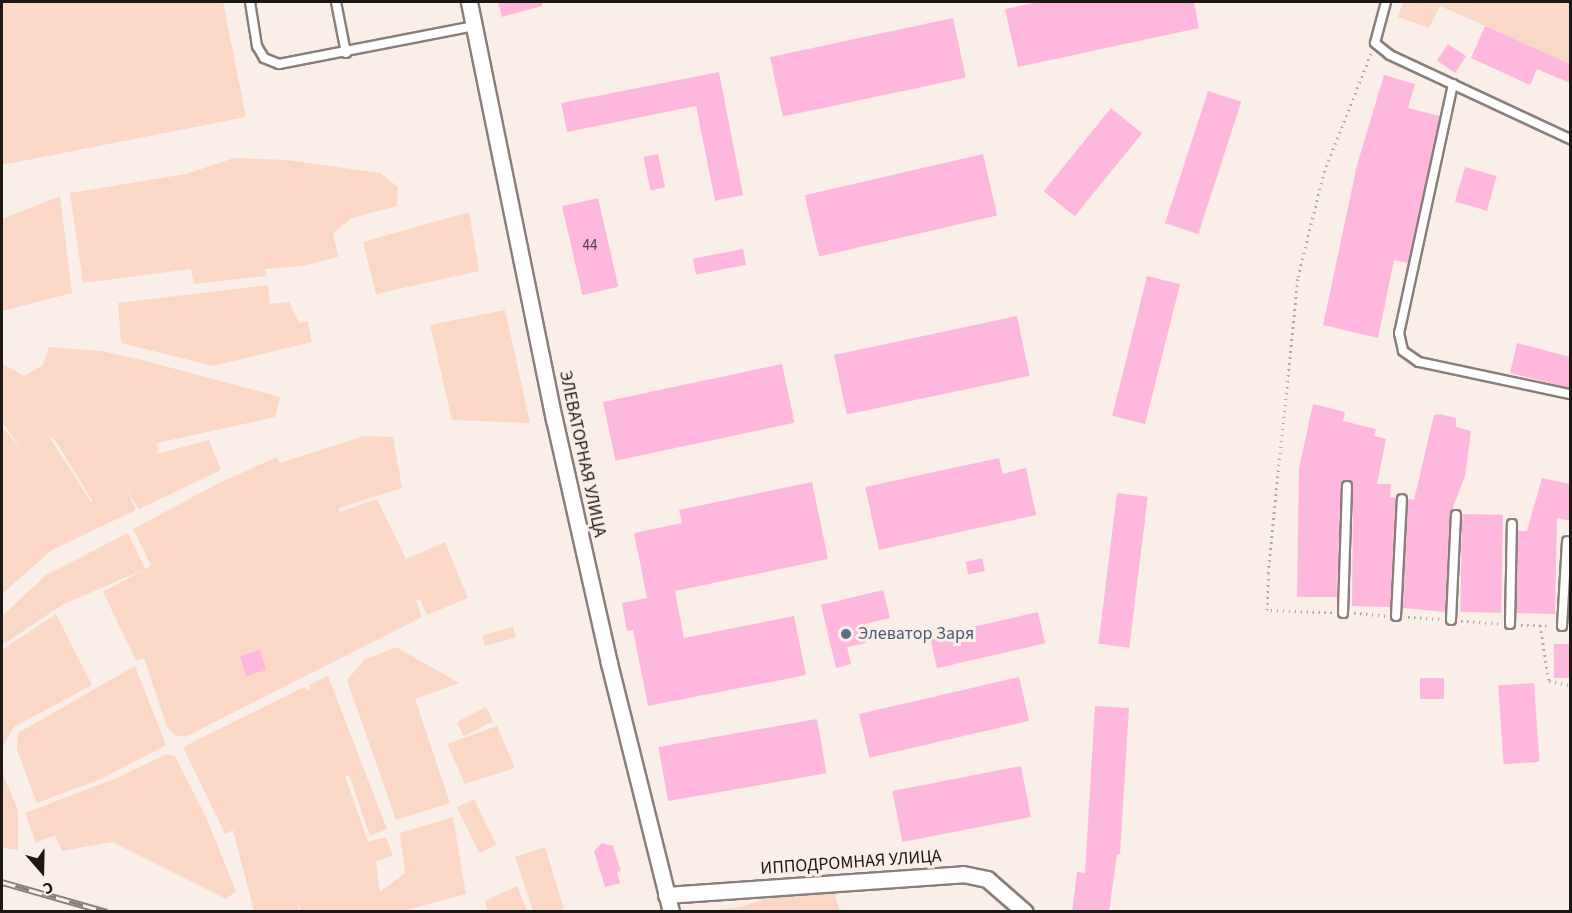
<!DOCTYPE html>
<html>
<head>
<meta charset="utf-8">
<style>
	body { margin:0 }
	#map { position:relative; width:1572px; height:913px; overflow:hidden; background:#faeee8; font-family:"Source Sans 3",sans-serif }
	div>[style] { position:absolute }
	.green>* { inset:0; background:#fbd7c5; transform-origin:0 0 }
	.building>* { inset:0; background:#feb8de; transform-origin:0 0 }
	.path>* { height:3px; margin-top:-1.5px; transform-origin:0; background:repeating-linear-gradient(90deg,#b2a8a4 0 1.5px,transparent 0 6px) }
	.roads { filter:drop-shadow(2px 0 #897e79) drop-shadow(-2px 0 #897e79) drop-shadow(0 2px #897e79) drop-shadow(0 -2px #897e79) }
	.service>* { height:8px; margin:-4px; padding:0 4px; transform-origin:4px; border-radius:4px; background:#fff }
	.minor>* { height:15px; margin:-7.5px; padding:0 7.5px; transform-origin:7.5px; border-radius:7.5px; background:#fff }
	.rail>* { height:7px; margin-top:-3.5px; transform-origin:0; background:repeating-linear-gradient(90deg,#faeee8 0 14px,#88807d 0 28px); box-sizing:border-box; border-block:2px solid #88807d }
	.dots>* { width:16px; height:16px; translate:-50% -50%; box-sizing:border-box; border:3px solid #faeee8; border-radius:50% }
	span { translate:-50% -50%; white-space:nowrap; text-align:center; line-height:1.15; -webkit-text-stroke:6px #faeee8; paint-order:stroke }
	.number-label { font-size:15px; color:#544048 }
	.number-label span { -webkit-text-stroke-width:0 }
	.street-label { font-size:18px; color:#1c1816 }
	.service-label { font-size:18px; color:#4e5e75 }
	.left { translate:0 -50%; text-align:left }
	.frame { position:absolute; inset:0; border:3px solid #1c1816; pointer-events:none }
	.north { position:absolute; left:12px; top:841px; width:60px; height:60px; -webkit-text-stroke:4px #faeee8; paint-order:stroke; rotate:160deg; font-size:16px; font-weight:700; line-height:24px; text-align:center; color:#1c1816 }
	.north::after { content:''; display:block; margin:auto; width:21px; height:27px; background:#1c1816; clip-path:polygon(50% 0,100% 100%,50% 72%,0 100%) }
</style>
</head>
<body>
<div id="map">
	<div class="green">
		<i style="clip-path:polygon(2px 2px,223px 2px,246px 117px,2px 165px)"></i>
		<i style="clip-path:polygon(1403px 2px,1570px 2px,1570px 64px,1440px 6px,1429px 28px,1398px 17px)"></i>
		<i style="clip-path:polygon(234px 158px,287px 160px,380px 173px,398px 187px,397px 206px,352px 218px,333px 233px,338px 257px,303px 266px,265px 269px,266px 276px,194px 284px,191px 269px,83px 283px,70px 193px,186px 174px)"></i>
		<i style="clip-path:polygon(60px 196px,72px 293px,2px 311px,2px 219px)"></i>
		<i style="clip-path:polygon(469px 212px,479px 271px,376px 294px,363px 242px)"></i>
		<i style="clip-path:polygon(268px 285px,270px 304px,289px 302px,299px 323px,308px 321px,312px 342px,213px 366px,121px 343px,118px 303px)"></i>
		<i style="clip-path:polygon(505px 310px,530px 423px,452px 420px,430px 325px)"></i>
		<i style="clip-path:polygon(evenodd,49px 347px,101px 351px,142px 360px,280px 397px,275px 417px,157px 443px,157px 454px,209px 440px,221px 470px,139px 509px,127px 490px,136px 510px,52px 550px,2px 594px,2px 427px,22px 449px,2px 422px,2px 363px,24px 376px,43px 365px,49px 347px,48px 435px,56px 441px,93px 502px,91px 502px,48px 435px)"></i>
		<i style="clip-path:polygon(364px 436px,393px 437px,402px 488px,339px 508px,340px 512px,377px 499px,406px 559px,445px 542px,468px 598px,427px 615px,420px 599px,416px 600px,422px 617px,187px 736px,176px 736px,167px 727px,144px 658px,136px 661px,103px 592px,145px 569px,62px 605px,2px 645px,2px 616px,46px 575px,128px 533px,145px 569px,151px 565px,133px 529px,217px 484px,277px 457px,280px 463px)"></i>
		<i style="clip-path:polygon(56px 614px,92px 685px,14px 727px,2px 748px,2px 650px)"></i>
		<i style="left:513px;top:627px;width:11px;height:32px;rotate:75deg"></i>
		<i style="clip-path:polygon(396px 647px,459px 683px,415px 699px,450px 803px,396px 820px,347px 680px,364px 660px)"></i>
		<i style="clip-path:polygon(135px 666px,166px 745px,103px 778px,37px 803px,17px 750px,18px 733px)"></i>
		<i style="clip-path:polygon(328px 676px,387px 829px,370px 836px,349px 775px,345px 776px,368px 842px,386px 837px,393px 855px,376px 862px,380px 892px,405px 873px,400px 833px,453px 817px,466px 894px,402px 911px,301px 911px,297px 900px,299px 911px,254px 911px,233px 830px,225px 834px,183px 747px,304px 687px,307px 691px,311px 689px,309px 685px)"></i>
		<i style="left:486px;top:707px;width:16px;height:33px;rotate:63deg"></i>
		<i style="clip-path:polygon(497px 726px,515px 768px,465px 784px,447px 744px)"></i>
		<i style="clip-path:polygon(167px 754px,175px 756px,206px 817px,236px 891px,226px 899px,112px 842px,62px 851px,55px 835px,36px 843px,25px 813px,114px 779px)"></i>
		<i style="clip-path:polygon(2px 772px,18px 810px,18px 850px,2px 848px)"></i>
		<i style="left:474px;top:799px;width:51px;height:19px;rotate:64deg"></i>
		<i style="clip-path:polygon(545px 847px,564px 909px,558px 911px,533px 911px,515px 857px)"></i>
		<i style="clip-path:polygon(517px 886px,527px 911px,488px 911px,485px 901px)"></i>
		<i style="clip-path:polygon(834px 891px,840px 911px,703px 911px,741px 907px,763px 899px)"></i>
	</div>
	<div class="building">
		<i style="clip-path:polygon(498px 2px,542px 2px,542px 6px,502px 17px)"></i>
		<i style="clip-path:polygon(1040px 2px,1194px 2px,1199px 28px,1018px 67px,1005px 9px)"></i>
		<i style="left:953px;top:18px;width:61px;height:187px;rotate:78deg"></i>
		<i style="clip-path:polygon(1485px 26px,1570px 64px,1570px 83px,1537px 69px,1530px 85px,1471px 58px)"></i>
		<i style="left:1448px;top:44px;width:22px;height:20px;rotate:34deg"></i>
		<i style="clip-path:polygon(719px 72px,743px 195px,715px 201px,696px 106px,567px 132px,561px 103px)"></i>
		<i style="clip-path:polygon(1384px 75px,1415px 84px,1408px 108px,1440px 116px,1408px 263px,1394px 260px,1378px 338px,1323px 325px,1357px 165px)"></i>
		<i style="left:1208px;top:91px;width:35px;height:139px;rotate:18deg"></i>
		<i style="left:1111px;top:108px;width:40px;height:107px;rotate:39deg"></i>
		<i style="left:658px;top:154px;width:34px;height:15px;rotate:78deg"></i>
		<i style="left:983px;top:154px;width:63px;height:183px;rotate:77deg"></i>
		<i style="left:1465px;top:167px;width:33px;height:36px;rotate:16deg"></i>
		<i style="left:598px;top:198px;width:91px;height:37px;rotate:77deg"></i>
		<i style="left:743px;top:249px;width:16px;height:51px;rotate:79deg"></i>
		<i style="left:1147px;top:276px;width:34px;height:144px;rotate:14deg"></i>
		<i style="left:1017px;top:316px;width:61px;height:187px;rotate:78deg"></i>
		<i style="clip-path:polygon(1517px 343px,1570px 357px,1570px 388px,1510px 373px)"></i>
		<i style="left:782px;top:364px;width:60px;height:183px;rotate:78deg"></i>
		<i style="clip-path:polygon(1313px 404px,1345px 412px,1343px 421px,1376px 429px,1374px 436px,1386px 439px,1377px 484px,1391px 484px,1390px 497px,1396px 498px,1390px 607px,1352px 606px,1353px 486px,1348px 480px,1341px 486px,1337px 597px,1297px 597px,1299px 468px)"></i>
		<i style="clip-path:polygon(1440px 414px,1456px 418px,1456px 427px,1471px 431px,1465px 476px,1450px 515px,1445px 612px,1402px 608px,1408px 499px,1414px 500px,1434px 415px)"></i>
		<i style="clip-path:polygon(999px 458px,1003px 474px,1026px 468px,1036px 515px,879px 550px,865px 487px)"></i>
		<i style="clip-path:polygon(1542px 478px,1570px 484px,1570px 521px,1557px 518px,1555px 614px,1516px 613px,1518px 531px,1527px 531px)"></i>
		<i style="clip-path:polygon(812px 482px,828px 559px,675px 591px,684px 638px,794px 616px,806px 675px,648px 706px,633px 630px,627px 631px,622px 603px,647px 598px,634px 533px,682px 523px,679px 510px)"></i>
		<i style="left:1117px;top:493px;width:31px;height:152px;rotate:7deg"></i>
		<i style="left:1462px;top:514px;width:41px;height:98px;rotate:1deg"></i>
		<i style="left:982px;top:558px;width:13px;height:17px;rotate:77deg"></i>
		<i style="clip-path:polygon(883px 590px,890px 618px,861px 625px,866px 643px,847px 647px,851px 664px,836px 668px,821px 605px)"></i>
		<i style="left:1038px;top:612px;width:32px;height:111px;rotate:77deg"></i>
		<i style="left:1554px;top:644px;width:16px;height:34px"></i>
		<i style="left:260px;top:650px;width:21px;height:21px;rotate:73deg"></i>
		<i style="left:1019px;top:677px;width:45px;height:164px;rotate:77deg"></i>
		<i style="left:1444px;top:678px;width:21px;height:24px;rotate:90deg"></i>
		<i style="left:1534px;top:683px;width:79px;height:36px;rotate:86deg"></i>
		<i style="clip-path:polygon(1095px 706px,1129px 708px,1120px 854px,1117px 854px,1109px 912px,1072px 912px,1077px 872px,1085px 873px)"></i>
		<i style="left:817px;top:719px;width:55px;height:161px;rotate:80deg"></i>
		<i style="left:1021px;top:766px;width:52px;height:131px;rotate:79deg"></i>
		<i style="clip-path:polygon(602px 843px,613px 846px,621px 871px,617px 872px,620px 883px,605px 887px,594px 851px)"></i>
	</div>
	<div class="path">
		<i style="left:1332px;top:612px;width:65px;rotate:-178.2deg"></i>
		<i style="left:1267px;top:610px;width:37px;rotate:-88deg"></i>
		<i style="left:1268px;top:573px;width:298px;rotate:-84.2deg"></i>
		<i style="left:1298px;top:277px;width:108px;rotate:-76.1deg"></i>
		<i style="left:1324px;top:172px;width:128px;rotate:-68.4deg"></i>
		<i style="left:1354px;top:613px;width:32px;rotate:5deg"></i>
		<i style="left:1408px;top:617px;width:32px;rotate:4deg"></i>
		<i style="left:1461px;top:621px;width:39px;rotate:4deg"></i>
		<i style="left:1521px;top:625px;width:30px;rotate:2deg"></i>
		<i style="left:1540px;top:625px;width:57px;rotate:80.9deg"></i>
		<i style="left:1549px;top:681px;width:21px;rotate:11deg"></i>
	</div>
	<div class="roads">
		<div class="service">
			<i style="left:250px;top:2px;width:45px;rotate:81deg"></i>
			<i style="left:257px;top:46px;width:14px;rotate:60deg"></i>
			<i style="left:264px;top:58px;width:16px;rotate:22deg"></i>
			<i style="left:279px;top:64px;width:199px;rotate:-11deg"></i>
			<i style="left:336px;top:2px;width:52px;rotate:78.9deg"></i>
			<i style="left:1386px;top:2px;width:42px;rotate:105deg"></i>
			<i style="left:1375px;top:43px;width:19px;rotate:39deg"></i>
			<i style="left:1390px;top:55px;width:199px;rotate:25deg"></i>
			<i style="left:1453px;top:84px;width:255px;rotate:102.2deg"></i>
			<i style="left:1399px;top:333px;width:18px;rotate:77deg"></i>
			<i style="left:1403px;top:351px;width:19px;rotate:35deg"></i>
			<i style="left:1419px;top:362px;width:154px;rotate:12deg"></i>
			<i style="left:1343px;top:613px;width:127px;rotate:-88.2deg"></i>
			<i style="left:1396px;top:616px;width:117px;rotate:-87.1deg"></i>
			<i style="left:1451px;top:620px;width:105px;rotate:-87.3deg"></i>
			<i style="left:1510px;top:624px;width:100px;rotate:-88.9deg"></i>
			<i style="left:1562px;top:626px;width:85px;rotate:-86.6deg"></i>
		</div>
		<div class="minor">
			<i style="left:469px;top:2px;width:426px;rotate:78.5deg"></i>
			<i style="left:554px;top:419px;width:250px;rotate:77.3deg"></i>
			<i style="left:609px;top:663px;width:257px;rotate:76deg"></i>
			<i style="left:666px;top:895px;width:298px;rotate:-4deg"></i>
			<i style="left:963px;top:874px;width:25px;rotate:12deg"></i>
			<i style="left:987px;top:879px;width:50px;rotate:41deg"></i>
		</div>
	</div>
	<div class="rail">
		<i style="left:2px;top:882px;width:109px;rotate:15.9deg"></i>
	</div>
	<div class="dots">
		<i style="left:846px;top:634px;background:#5c6f8a"></i>
	</div>
	<div class="number-label">
		<span style="left:590px;top:246px">44</span>
	</div>
	<div class="street-label">
		<span style="left:582px;top:454px;rotate:78deg">ЭЛЕВАТОРНАЯ УЛИЦА</span>
		<span style="left:851px;top:863px;rotate:-4deg">ИППОДРОМНАЯ УЛИЦА</span>
	</div>
	<div class="service-label">
		<span class="left" style="left:858px;top:634px">Элеватор Заря</span>
	</div>
	<div class="frame"></div>
	<div class="north">С</div>
</div>
</body>
</html>
